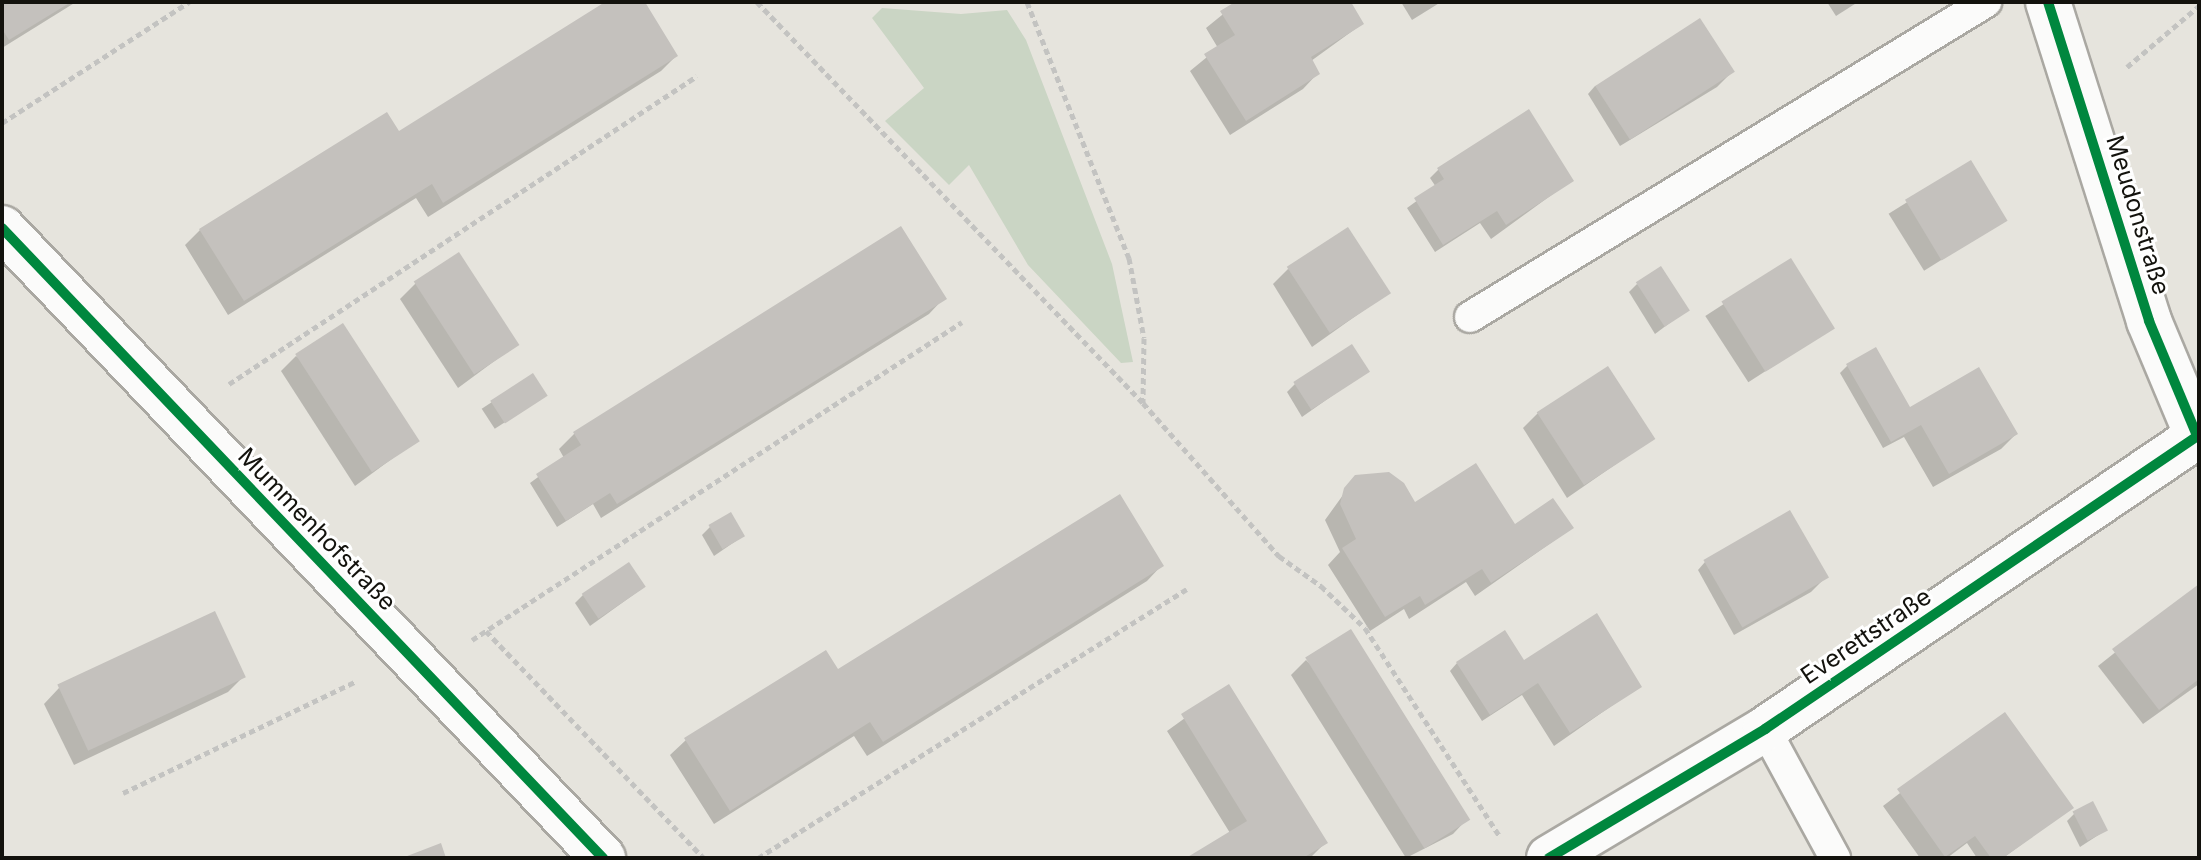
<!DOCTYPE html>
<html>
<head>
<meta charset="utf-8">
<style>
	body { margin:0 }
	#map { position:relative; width:2201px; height:860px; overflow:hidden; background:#e6e4dd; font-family:Inter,sans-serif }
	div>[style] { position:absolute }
	.green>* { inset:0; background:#cad5c4 }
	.shadow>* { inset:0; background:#0003; transform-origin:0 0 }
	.building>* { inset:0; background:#c4c1bd; transform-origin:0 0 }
	.path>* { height:5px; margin-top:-2.5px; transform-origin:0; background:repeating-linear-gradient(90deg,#c3c3c1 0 6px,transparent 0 10px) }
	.roads { filter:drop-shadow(2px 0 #aaa8a2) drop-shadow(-2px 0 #aaa8a2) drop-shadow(0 2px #aaa8a2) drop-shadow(0 -2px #aaa8a2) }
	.service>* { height:30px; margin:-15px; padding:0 15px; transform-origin:15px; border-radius:15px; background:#fbfbfa }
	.minor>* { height:44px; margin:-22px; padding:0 22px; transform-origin:22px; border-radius:22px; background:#fbfbfa }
	.tertiary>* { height:44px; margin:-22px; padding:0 22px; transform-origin:22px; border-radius:22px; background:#fbfbfa }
	.cycleway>* { height:10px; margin:-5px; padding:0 5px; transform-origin:5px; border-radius:5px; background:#00873e }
	span { translate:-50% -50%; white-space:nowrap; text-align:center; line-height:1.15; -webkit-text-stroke:6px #fff; paint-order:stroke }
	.street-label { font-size:24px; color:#13120d }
	.frame { position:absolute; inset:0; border:4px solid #13120d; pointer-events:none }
</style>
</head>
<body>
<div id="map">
	<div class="green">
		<i style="clip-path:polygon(882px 8px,961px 14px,1007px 10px,1026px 40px,1112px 264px,1133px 362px,1121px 363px,1028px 265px,969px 165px,949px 185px,885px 121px,924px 88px,872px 18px)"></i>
	</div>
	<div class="shadow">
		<i style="clip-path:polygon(2px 2px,76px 2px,2px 48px)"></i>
		<i style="clip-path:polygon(609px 2px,643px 2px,676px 56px,661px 71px,428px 217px,416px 198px,228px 315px,185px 245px,200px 230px,398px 134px)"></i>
		<i style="clip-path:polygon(1238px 2px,1349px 2px,1362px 24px,1311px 61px,1318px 73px,1303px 89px,1230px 135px,1190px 71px,1218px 48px,1206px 28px)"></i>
		<i style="clip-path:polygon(1401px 2px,1441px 2px,1412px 20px)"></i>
		<i style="clip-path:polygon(1827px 2px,1858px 2px,1836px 16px)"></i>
		<i style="clip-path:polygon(1732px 72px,1717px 87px,1620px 146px,1588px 94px,1595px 86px)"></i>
		<i style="clip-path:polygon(1529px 112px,1572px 180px,1491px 239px,1480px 223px,1435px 252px,1407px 208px,1436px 187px,1430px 178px,1438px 170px)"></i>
		<i style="left:1970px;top:163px;width:67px;height:96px;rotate:58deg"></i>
		<i style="clip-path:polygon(901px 229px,944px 298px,929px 314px,601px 518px,593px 504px,557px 527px,530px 483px,564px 458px,559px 449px,574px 434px)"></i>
		<i style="left:1790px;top:261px;width:79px;height:101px;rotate:57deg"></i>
		<i style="clip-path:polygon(1288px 269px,1388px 293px,1312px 347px,1273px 284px)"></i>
		<i style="clip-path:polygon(416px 283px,516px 345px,458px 388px,400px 299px)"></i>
		<i style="clip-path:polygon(1637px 284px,1687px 310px,1655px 334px,1629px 292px)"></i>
		<i style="clip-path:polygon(296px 356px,416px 441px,355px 486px,281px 371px)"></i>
		<i style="clip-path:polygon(1848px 365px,1910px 409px,2016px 434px,2001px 449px,1933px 487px,1904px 437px,1883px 448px,1840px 373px)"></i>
		<i style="clip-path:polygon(1367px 371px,1302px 417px,1287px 392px,1295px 384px)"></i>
		<i style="left:532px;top:376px;width:24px;height:60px;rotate:57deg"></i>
		<i style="clip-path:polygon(1538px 413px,1652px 439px,1567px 498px,1523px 428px)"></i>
		<i style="clip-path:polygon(1356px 477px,1414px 505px,1514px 527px,1572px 528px,1475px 596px,1466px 582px,1409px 619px,1404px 609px,1370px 631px,1328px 565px,1340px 552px,1325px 520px)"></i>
		<i style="clip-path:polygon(710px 527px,743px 536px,714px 556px,702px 535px)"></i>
		<i style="clip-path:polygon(1705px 562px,1826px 577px,1811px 592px,1734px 635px,1698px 570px)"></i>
		<i style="clip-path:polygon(1162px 565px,1147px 581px,867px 756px,854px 736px,714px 824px,670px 755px,686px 740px)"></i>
		<i style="clip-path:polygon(2199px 586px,2199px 684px,2143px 724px,2098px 666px)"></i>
		<i style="clip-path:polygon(644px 587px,590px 626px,575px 603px,583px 595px)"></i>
		<i style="clip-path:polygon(1306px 660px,1468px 818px,1453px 834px,1406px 858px,1291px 675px)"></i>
		<i style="clip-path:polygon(1457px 663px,1523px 663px,1640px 686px,1554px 746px,1522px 695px,1482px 721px,1450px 671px)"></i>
		<i style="clip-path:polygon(243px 677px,228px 692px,74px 765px,44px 704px,59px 688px)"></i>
		<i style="clip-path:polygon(1228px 687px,1325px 843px,1310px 858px,1191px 858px,1230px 833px,1167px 731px)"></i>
		<i style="clip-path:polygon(2004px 714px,2071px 808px,2003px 858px,1977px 858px,1967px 843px,1947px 858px,1920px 858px,1883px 806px)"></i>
		<i style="clip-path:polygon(2075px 813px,2106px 830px,2080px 847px,2067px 821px)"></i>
	</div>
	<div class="building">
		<i style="clip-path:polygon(2px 2px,71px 2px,9px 40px,2px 29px)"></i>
		<i style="clip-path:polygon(605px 2px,645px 2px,678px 56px,443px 203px,432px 184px,244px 301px,199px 229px,387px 112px,399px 131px)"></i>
		<i style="clip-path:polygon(1235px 2px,1351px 2px,1364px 24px,1311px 57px,1320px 74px,1246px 121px,1204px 54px,1235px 35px,1220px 11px)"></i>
		<i style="left:1700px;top:18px;width:64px;height:125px;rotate:57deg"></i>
		<i style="clip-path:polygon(1529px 109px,1574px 181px,1506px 225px,1497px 211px,1443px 245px,1414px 198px,1444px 179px,1437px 168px)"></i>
		<i style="left:1971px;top:160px;width:71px;height:77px;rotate:59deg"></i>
		<i style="clip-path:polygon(901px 226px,947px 299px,617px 504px,610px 493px,566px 521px,536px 474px,581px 445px,573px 432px)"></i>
		<i style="left:1348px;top:227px;width:79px;height:73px;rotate:57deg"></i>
		<i style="left:459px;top:252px;width:111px;height:54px;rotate:57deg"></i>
		<i style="left:1791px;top:258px;width:83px;height:82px;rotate:58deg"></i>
		<i style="left:1661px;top:266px;width:53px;height:30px;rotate:57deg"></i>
		<i style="left:343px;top:323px;width:141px;height:57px;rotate:57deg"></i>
		<i style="left:1352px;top:344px;width:33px;height:70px;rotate:57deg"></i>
		<i style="clip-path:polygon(1876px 347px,1910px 407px,1979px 367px,2018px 434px,1949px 474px,1921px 425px,1891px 442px,1846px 364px)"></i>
		<i style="left:1608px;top:366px;width:87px;height:85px;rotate:57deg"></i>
		<i style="left:533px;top:373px;width:27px;height:51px;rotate:57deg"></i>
		<i style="clip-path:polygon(1476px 463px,1515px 524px,1553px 498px,1574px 528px,1491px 583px,1482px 569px,1425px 605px,1420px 596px,1385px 617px,1342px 548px,1356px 539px,1340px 504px,1344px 488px,1355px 475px,1389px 472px,1404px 483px,1415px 502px)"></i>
		<i style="clip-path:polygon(1120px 494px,1164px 566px,883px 742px,870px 722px,730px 811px,684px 738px,826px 650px,838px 669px)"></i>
		<i style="left:1790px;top:510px;width:78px;height:100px;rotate:60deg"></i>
		<i style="left:731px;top:512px;width:28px;height:26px;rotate:60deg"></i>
		<i style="left:629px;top:562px;width:30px;height:57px;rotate:56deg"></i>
		<i style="clip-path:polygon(2199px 584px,2199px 679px,2159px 710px,2112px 649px)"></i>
		<i style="left:215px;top:611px;width:73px;height:174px;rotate:65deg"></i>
		<i style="clip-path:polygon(1597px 613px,1642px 687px,1570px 733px,1538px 683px,1490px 715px,1456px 662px,1505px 630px,1524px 660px)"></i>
		<i style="left:1351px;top:629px;width:225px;height:54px;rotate:58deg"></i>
		<i style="clip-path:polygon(1229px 684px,1328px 843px,1303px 858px,1186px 858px,1247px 821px,1181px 714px)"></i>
		<i style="clip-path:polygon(2005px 712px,2074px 808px,2003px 858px,1991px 858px,1975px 836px,1945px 857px,1897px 789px)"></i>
		<i style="left:2093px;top:801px;width:33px;height:23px;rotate:63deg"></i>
		<i style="clip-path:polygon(441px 843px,446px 858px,402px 858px)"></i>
	</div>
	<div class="path">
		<i style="left:757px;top:2px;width:557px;rotate:46.09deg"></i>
		<i style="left:1143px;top:403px;width:205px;rotate:48.4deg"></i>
		<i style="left:1279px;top:556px;width:52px;rotate:35.5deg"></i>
		<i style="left:1321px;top:586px;width:61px;rotate:43.7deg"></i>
		<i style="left:1365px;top:628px;width:249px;rotate:57.1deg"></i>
		<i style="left:1027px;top:2px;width:276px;rotate:68.3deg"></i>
		<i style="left:1129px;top:258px;width:81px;rotate:79.4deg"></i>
		<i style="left:1144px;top:338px;width:65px;rotate:90.9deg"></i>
		<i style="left:2127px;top:67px;width:94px;rotate:-40.3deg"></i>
		<i style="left:2px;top:123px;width:223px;rotate:-32.9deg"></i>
		<i style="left:229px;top:384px;width:560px;rotate:-33.35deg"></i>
		<i style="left:486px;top:631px;width:315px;rotate:46.2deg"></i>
		<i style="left:472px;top:640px;width:584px;rotate:-32.98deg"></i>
		<i style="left:123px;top:793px;width:259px;rotate:-25.6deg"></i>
		<i style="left:758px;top:858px;width:506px;rotate:-32.09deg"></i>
	</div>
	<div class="roads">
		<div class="service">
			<i style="left:1470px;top:317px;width:605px;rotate:-31.4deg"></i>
			<i style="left:1765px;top:729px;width:147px;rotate:61.5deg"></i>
		</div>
		<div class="minor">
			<i style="left:2048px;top:2px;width:335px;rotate:72.4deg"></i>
			<i style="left:2149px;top:321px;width:125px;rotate:67.3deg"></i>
			<i style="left:1549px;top:858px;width:252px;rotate:-30.8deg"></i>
			<i style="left:1765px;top:729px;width:524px;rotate:-34.11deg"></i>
		</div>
		<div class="tertiary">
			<i style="left:2px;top:228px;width:871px;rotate:46.35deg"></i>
		</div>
	</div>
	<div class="cycleway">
		<i style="left:2048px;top:2px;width:335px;rotate:72.4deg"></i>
		<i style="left:2149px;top:321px;width:125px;rotate:67.3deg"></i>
		<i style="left:2px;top:228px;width:871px;rotate:46.35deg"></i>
		<i style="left:1549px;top:858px;width:252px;rotate:-30.8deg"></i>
		<i style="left:1765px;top:729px;width:524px;rotate:-34.11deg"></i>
	</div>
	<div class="street-label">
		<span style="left:2138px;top:215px;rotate:73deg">Meudonstraße</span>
		<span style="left:317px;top:529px;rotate:46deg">Mummenhofstraße</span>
		<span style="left:1866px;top:636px;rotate:-34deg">Everettstraße</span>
	</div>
	<div class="frame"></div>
</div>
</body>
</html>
